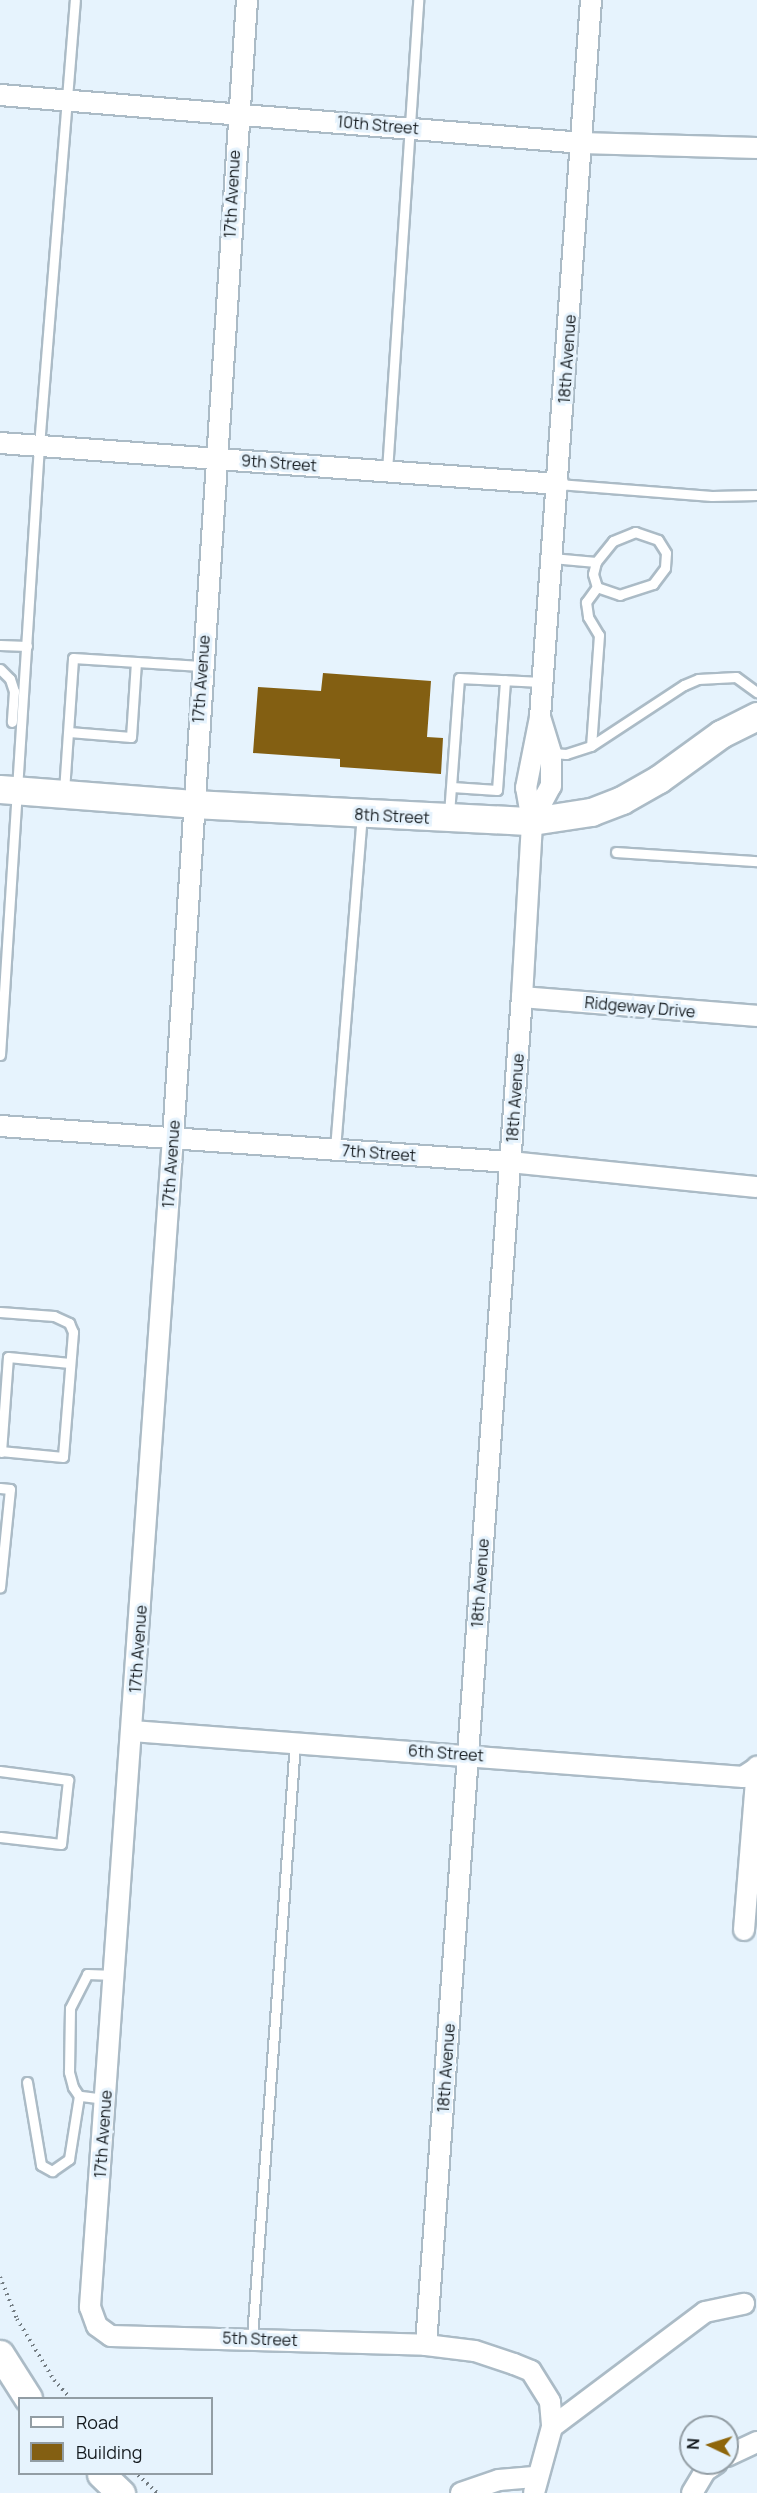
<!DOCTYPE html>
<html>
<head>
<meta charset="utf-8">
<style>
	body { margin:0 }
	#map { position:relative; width:757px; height:2493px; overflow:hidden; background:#e6f3fd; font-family:Manrope,sans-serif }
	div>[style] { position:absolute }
	.building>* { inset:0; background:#835f12 }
	.path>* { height:4px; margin-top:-2px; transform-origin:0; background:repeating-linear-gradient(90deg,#747d83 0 1.5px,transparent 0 6px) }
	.roads { filter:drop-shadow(2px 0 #abbbc6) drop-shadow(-2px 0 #abbbc6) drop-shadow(0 2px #abbbc6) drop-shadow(0 -2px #abbbc6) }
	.service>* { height:9px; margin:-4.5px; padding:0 4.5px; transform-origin:4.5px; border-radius:4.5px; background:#fff }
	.minor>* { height:20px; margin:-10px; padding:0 10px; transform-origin:10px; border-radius:10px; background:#fff }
	.secondary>* { height:27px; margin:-13.5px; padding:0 13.5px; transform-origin:13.5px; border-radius:13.5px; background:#fff }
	span { translate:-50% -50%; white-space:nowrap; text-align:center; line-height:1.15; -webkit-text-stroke:6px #e6f3fd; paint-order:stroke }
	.street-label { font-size:16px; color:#151b1f }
	.legend { position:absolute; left:18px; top:2397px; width:195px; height:78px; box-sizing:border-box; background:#e6f3fd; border:2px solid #929da4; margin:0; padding:8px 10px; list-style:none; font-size:18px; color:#151b1f }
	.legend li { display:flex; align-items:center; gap:12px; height:30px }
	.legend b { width:30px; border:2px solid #929da4 }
	.north { position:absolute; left:679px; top:2415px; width:60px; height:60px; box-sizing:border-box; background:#e6f3fd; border:2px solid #929da4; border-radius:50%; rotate:274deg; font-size:16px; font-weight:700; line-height:24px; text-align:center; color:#151b1f }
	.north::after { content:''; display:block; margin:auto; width:21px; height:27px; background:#8e660b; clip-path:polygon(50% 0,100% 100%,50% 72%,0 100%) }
</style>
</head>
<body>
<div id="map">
	<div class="building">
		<i style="clip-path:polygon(323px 673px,431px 681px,427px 737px,443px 738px,441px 774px,340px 767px,340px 759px,253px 753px,258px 687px,321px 691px)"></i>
	</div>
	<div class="path">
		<i style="left:0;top:2277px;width:45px;rotate:68deg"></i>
		<i style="left:17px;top:2319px;width:71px;rotate:58.8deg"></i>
		<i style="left:54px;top:2380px;width:24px;rotate:48deg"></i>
		<i style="left:138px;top:2475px;width:26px;rotate:43deg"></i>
	</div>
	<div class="roads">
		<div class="service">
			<i style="left:387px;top:471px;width:472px;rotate:-86.2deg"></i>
			<i style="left:558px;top:484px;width:154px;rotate:4.5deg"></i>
			<i style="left:712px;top:496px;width:45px;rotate:-1.3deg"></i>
			<i style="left:552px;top:558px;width:44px;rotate:5.2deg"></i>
			<i style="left:596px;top:562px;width:27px;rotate:-51deg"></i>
			<i style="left:613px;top:541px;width:24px;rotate:-22deg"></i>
			<i style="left:635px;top:532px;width:24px;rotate:19deg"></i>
			<i style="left:658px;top:540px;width:15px;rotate:58deg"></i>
			<i style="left:666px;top:553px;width:15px;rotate:94deg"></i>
			<i style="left:665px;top:568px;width:20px;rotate:127deg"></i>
			<i style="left:653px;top:584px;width:35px;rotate:162deg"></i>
			<i style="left:620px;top:595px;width:24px;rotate:-161deg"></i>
			<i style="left:597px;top:587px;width:19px;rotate:126deg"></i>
			<i style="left:586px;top:602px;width:15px;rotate:82deg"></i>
			<i style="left:588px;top:617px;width:21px;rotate:59deg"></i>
			<i style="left:599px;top:635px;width:111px;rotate:94.1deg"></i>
			<i style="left:596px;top:562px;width:12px;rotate:104deg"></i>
			<i style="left:593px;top:574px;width:14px;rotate:73deg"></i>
			<i style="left:0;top:645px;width:27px;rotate:2deg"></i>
			<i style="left:0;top:669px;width:14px;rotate:45deg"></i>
			<i style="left:10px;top:679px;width:13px;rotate:72deg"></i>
			<i style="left:14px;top:691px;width:31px;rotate:94deg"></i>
			<i style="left:69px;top:732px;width:62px;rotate:4.6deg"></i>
			<i style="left:131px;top:737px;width:75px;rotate:-86.2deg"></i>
			<i style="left:551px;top:753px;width:15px;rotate:4deg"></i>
			<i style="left:566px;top:754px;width:26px;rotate:-18deg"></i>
			<i style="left:591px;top:746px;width:111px;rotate:-33.3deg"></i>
			<i style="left:684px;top:685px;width:15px;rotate:-23deg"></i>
			<i style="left:698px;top:679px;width:38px;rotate:-3deg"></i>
			<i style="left:736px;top:677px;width:26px;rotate:36deg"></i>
			<i style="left:452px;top:787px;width:45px;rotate:3.8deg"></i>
			<i style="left:497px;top:790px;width:110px;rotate:-85.8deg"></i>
			<i style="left:64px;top:791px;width:133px;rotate:-86.1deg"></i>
			<i style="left:73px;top:658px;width:128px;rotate:3.6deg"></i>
			<i style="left:449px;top:814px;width:136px;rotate:-85.8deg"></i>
			<i style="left:459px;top:678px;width:83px;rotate:2.8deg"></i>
			<i style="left:616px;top:852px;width:141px;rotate:3.7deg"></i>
			<i style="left:0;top:1055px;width:610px;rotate:-86.34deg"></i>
			<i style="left:39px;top:446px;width:447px;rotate:-85.4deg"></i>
			<i style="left:335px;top:1149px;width:336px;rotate:-85.4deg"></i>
			<i style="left:0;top:1312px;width:54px;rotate:4.2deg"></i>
			<i style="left:54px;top:1316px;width:17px;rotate:25deg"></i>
			<i style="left:69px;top:1323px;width:10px;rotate:66deg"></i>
			<i style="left:73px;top:1332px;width:125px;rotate:94.6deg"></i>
			<i style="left:63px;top:1457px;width:63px;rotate:-174.6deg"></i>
			<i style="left:1px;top:1452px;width:95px;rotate:-85.8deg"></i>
			<i style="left:8px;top:1357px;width:62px;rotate:5.5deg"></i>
			<i style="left:0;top:1488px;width:10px;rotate:6deg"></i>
			<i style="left:10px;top:1489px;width:99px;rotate:95.8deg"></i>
			<i style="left:0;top:1771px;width:69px;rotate:7.5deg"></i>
			<i style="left:68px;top:1780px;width:64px;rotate:96.2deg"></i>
			<i style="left:61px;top:1844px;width:61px;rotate:-173.5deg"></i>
			<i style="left:27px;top:2082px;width:84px;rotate:80.4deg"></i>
			<i style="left:41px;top:2165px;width:13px;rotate:29deg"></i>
			<i style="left:52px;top:2171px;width:21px;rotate:-35deg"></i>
			<i style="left:69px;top:2159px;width:64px;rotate:-81deg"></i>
			<i style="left:105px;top:2099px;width:26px;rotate:-173deg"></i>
			<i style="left:79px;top:2096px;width:11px;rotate:-124deg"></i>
			<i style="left:73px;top:2087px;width:16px;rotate:-105deg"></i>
			<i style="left:69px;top:2072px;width:64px;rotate:-89.1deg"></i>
			<i style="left:70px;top:2008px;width:38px;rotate:-63deg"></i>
			<i style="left:87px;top:1974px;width:28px;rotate:2deg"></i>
			<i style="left:252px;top:2338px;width:597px;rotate:-85.87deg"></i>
		</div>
		<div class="minor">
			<i style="left:247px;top:0;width:1139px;rotate:93.72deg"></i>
			<i style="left:173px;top:1137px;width:1173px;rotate:94.06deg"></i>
			<i style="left:90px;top:2307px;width:20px;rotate:70deg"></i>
			<i style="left:97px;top:2326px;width:17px;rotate:36deg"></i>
			<i style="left:111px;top:2336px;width:315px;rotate:1.6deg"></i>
			<i style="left:426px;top:2345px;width:49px;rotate:7deg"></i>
			<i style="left:475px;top:2351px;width:41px;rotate:18.4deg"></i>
			<i style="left:514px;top:2364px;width:18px;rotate:22deg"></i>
			<i style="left:531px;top:2371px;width:36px;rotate:58deg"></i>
			<i style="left:550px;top:2402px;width:25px;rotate:85deg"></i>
			<i style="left:552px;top:2427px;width:68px;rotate:105.3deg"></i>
			<i style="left:0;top:95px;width:584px;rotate:4.71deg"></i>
			<i style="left:582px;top:143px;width:175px;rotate:1.6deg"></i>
			<i style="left:0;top:443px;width:560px;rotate:4.2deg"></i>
			<i style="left:532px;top:821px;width:40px;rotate:-62deg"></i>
			<i style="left:551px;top:786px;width:33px;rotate:-90deg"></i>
			<i style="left:551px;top:753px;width:38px;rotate:-107deg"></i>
			<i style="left:522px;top:997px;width:236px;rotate:4.6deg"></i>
			<i style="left:0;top:1126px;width:511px;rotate:4.04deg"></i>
			<i style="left:510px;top:1162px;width:248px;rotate:5.8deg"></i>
			<i style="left:132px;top:1731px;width:613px;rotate:4.31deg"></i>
			<i style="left:743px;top:1777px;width:17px;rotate:-33deg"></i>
			<i style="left:744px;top:1930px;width:164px;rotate:-85.4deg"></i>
			<i style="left:426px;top:2345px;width:1351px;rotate:-85.93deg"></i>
			<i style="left:522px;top:997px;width:176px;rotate:-86.7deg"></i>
			<i style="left:532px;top:821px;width:34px;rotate:-100deg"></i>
			<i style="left:526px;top:788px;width:72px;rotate:-78.8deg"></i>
			<i style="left:540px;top:717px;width:719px;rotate:-85.93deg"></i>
			<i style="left:552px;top:2427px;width:191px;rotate:-36.9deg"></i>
			<i style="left:705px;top:2312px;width:40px;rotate:-12deg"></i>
			<i style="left:727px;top:2456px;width:33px;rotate:-25deg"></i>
			<i style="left:461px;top:2493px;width:40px;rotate:-18.9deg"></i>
			<i style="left:499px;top:2480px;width:38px;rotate:-5deg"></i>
			<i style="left:692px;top:2493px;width:26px;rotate:-59deg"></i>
			<i style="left:705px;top:2471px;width:14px;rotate:-34deg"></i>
		</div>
		<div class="secondary">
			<i style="left:0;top:789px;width:194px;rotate:4.4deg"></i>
			<i style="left:193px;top:804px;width:339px;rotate:2.9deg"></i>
			<i style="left:532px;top:821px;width:60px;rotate:-8.7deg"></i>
			<i style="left:591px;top:812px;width:33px;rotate:-21deg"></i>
			<i style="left:622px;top:800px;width:43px;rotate:-29.6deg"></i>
			<i style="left:659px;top:779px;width:77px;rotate:-36deg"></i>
			<i style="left:721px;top:734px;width:40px;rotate:-26.6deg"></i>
			<i style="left:0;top:2354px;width:52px;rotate:57.5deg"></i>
			<i style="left:101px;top:2474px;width:28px;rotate:44deg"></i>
		</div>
	</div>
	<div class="street-label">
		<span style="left:378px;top:125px;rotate:5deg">10th Street</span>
		<span style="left:232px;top:194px;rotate:-87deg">17th Avenue</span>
		<span style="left:567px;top:359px;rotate:-86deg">18th Avenue</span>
		<span style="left:279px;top:463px;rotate:4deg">9th Street</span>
		<span style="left:201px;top:679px;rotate:-86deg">17th Avenue</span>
		<span style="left:392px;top:816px;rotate:3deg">8th Street</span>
		<span style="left:640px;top:1007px;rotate:5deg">Ridgeway Drive</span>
		<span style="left:515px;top:1098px;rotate:-86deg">18th Avenue</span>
		<span style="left:379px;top:1153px;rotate:4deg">7th Street</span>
		<span style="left:171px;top:1164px;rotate:-86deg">17th Avenue</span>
		<span style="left:480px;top:1583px;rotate:-86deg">18th Avenue</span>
		<span style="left:138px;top:1649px;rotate:-86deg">17th Avenue</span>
		<span style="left:446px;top:1753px;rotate:4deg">6th Street</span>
		<span style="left:446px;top:2068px;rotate:-86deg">18th Avenue</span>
		<span style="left:103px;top:2134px;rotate:-86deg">17th Avenue</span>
		<span style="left:260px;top:2339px;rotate:2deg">5th Street</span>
	</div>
	<ul class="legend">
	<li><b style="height:8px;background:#fff"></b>Road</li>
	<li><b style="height:16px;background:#835f12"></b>Building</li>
	</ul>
	<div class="north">N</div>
</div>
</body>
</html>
